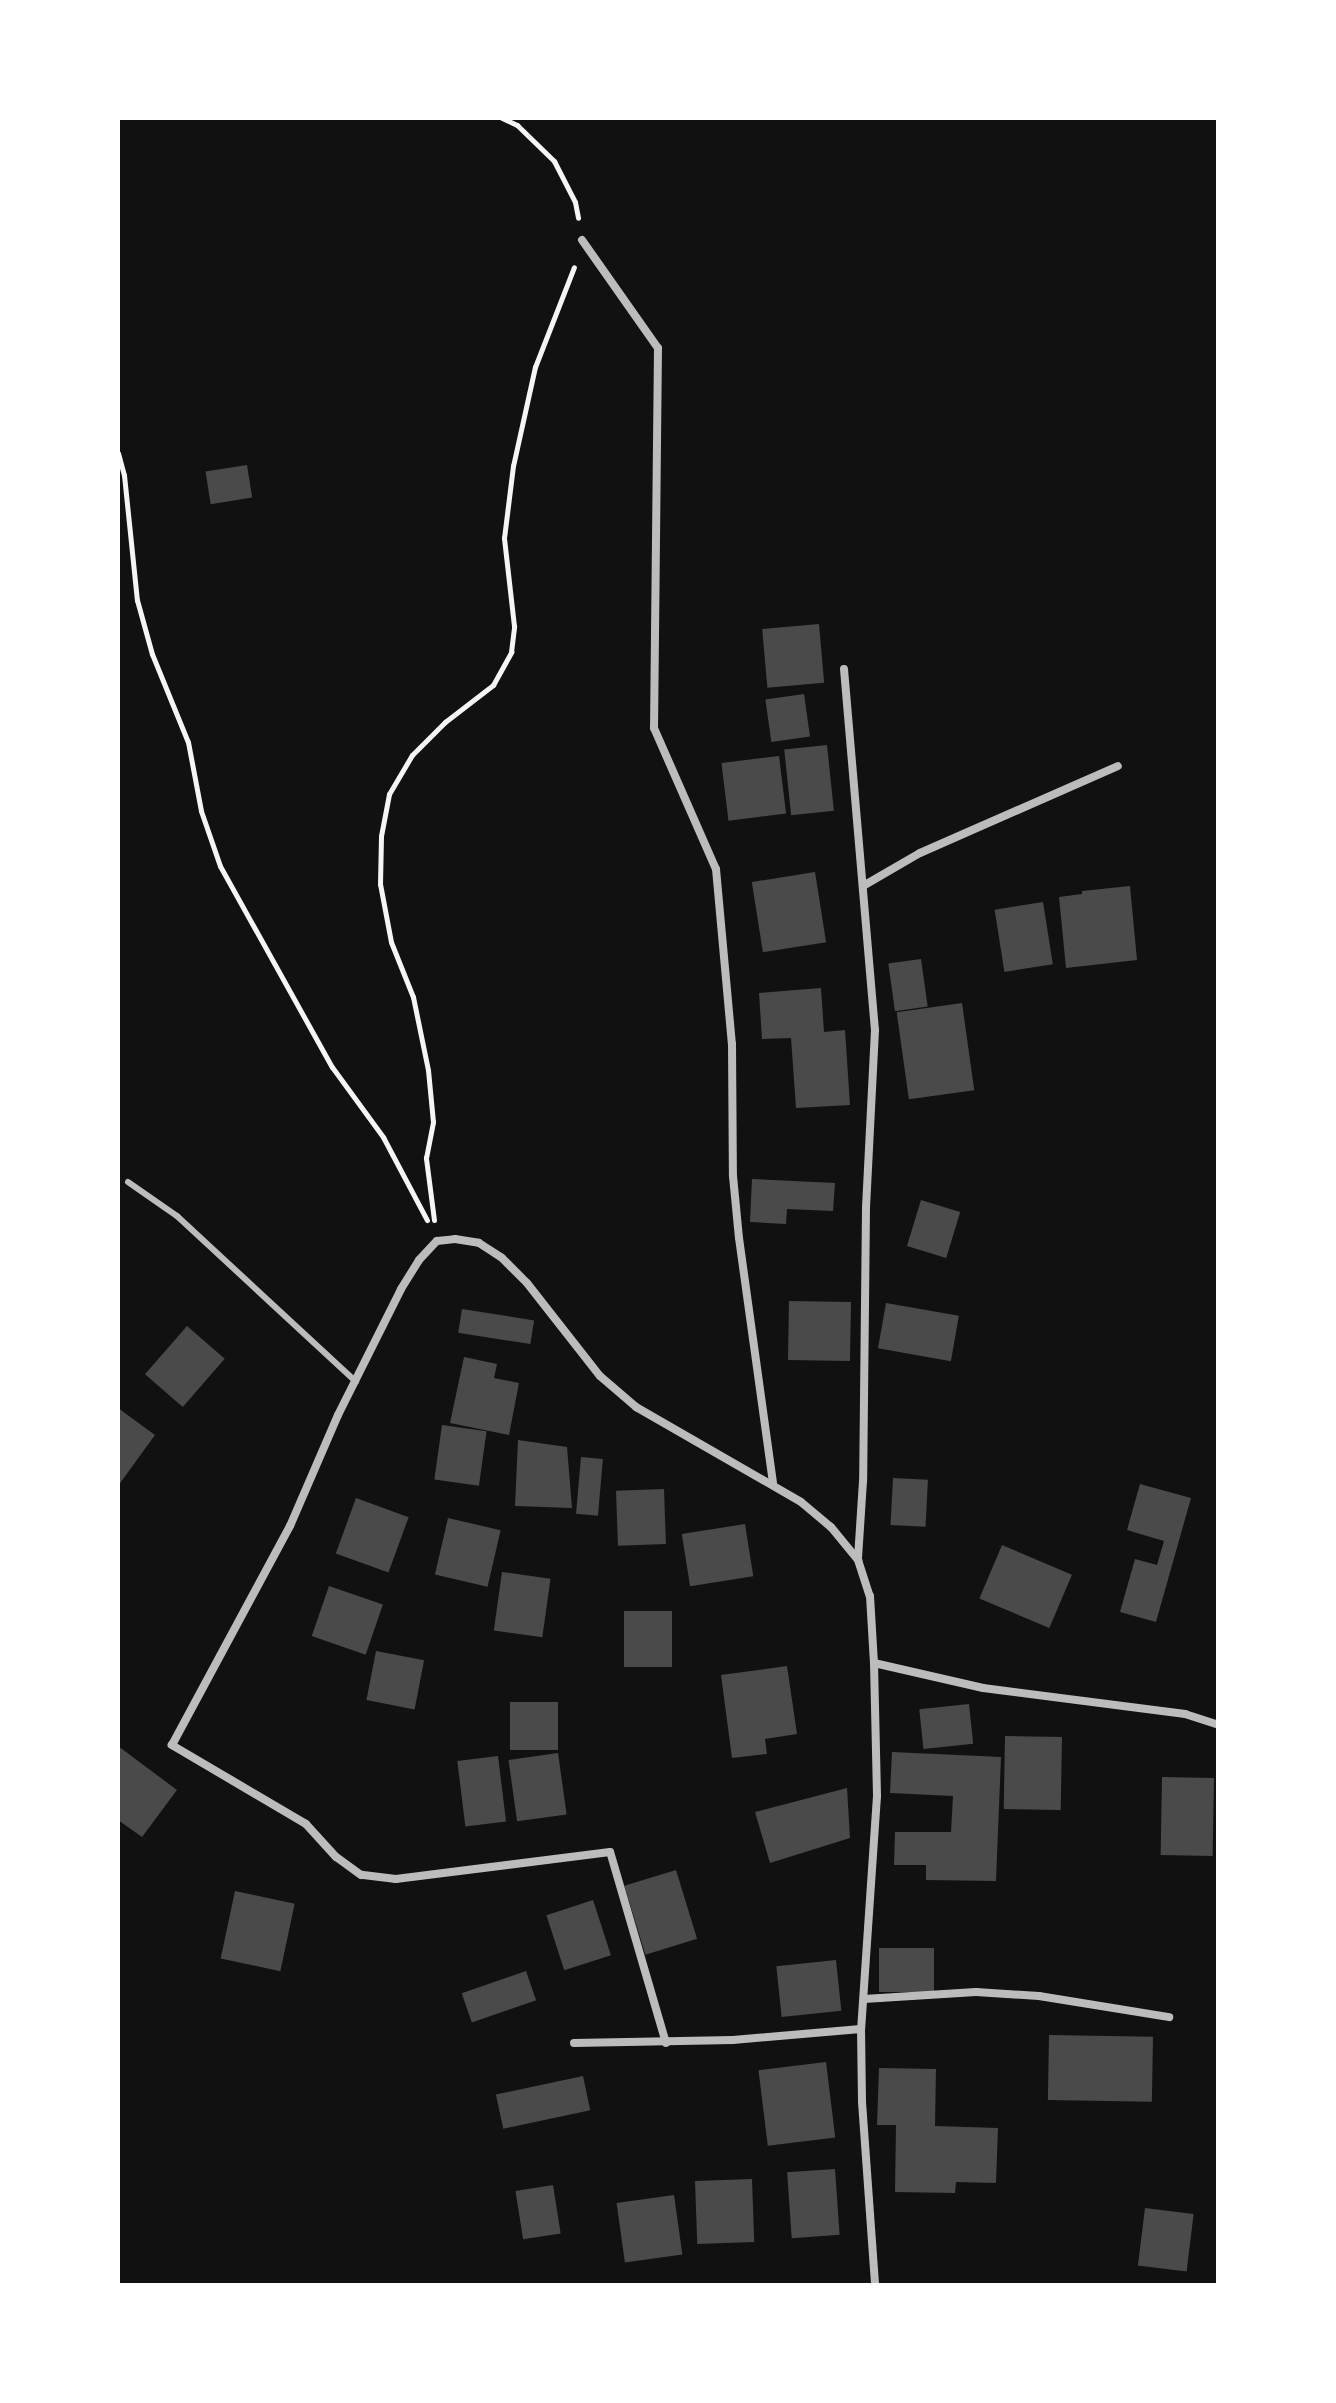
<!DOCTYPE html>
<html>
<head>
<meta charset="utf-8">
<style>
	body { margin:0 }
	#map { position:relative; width:1336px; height:2403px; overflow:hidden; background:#111; font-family:"PT Sans",sans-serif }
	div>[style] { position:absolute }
	.building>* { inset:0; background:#4a4a4a; transform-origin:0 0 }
	.path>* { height:5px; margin:-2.5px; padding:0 2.5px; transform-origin:2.5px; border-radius:2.5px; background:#f5f5f5 }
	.service>* { height:6px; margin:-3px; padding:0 3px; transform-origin:3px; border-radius:3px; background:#bcbcbc }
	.minor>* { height:8px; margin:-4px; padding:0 4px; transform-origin:4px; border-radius:4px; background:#bcbcbc }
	span { translate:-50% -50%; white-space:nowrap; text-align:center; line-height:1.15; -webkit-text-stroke:8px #fff; paint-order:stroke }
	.frame { position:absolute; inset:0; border:120px solid #fff; pointer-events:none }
</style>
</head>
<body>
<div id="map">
	<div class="building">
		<i style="left:247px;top:465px;width:33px;height:42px;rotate:81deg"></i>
		<i style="left:819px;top:624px;width:59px;height:57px;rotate:85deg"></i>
		<i style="left:804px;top:694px;width:43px;height:39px;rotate:82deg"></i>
		<i style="left:827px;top:745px;width:66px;height:43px;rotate:84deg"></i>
		<i style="left:779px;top:756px;width:58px;height:58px;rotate:83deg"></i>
		<i style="left:815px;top:872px;width:71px;height:64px;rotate:81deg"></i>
		<i style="clip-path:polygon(1130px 886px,1137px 960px,1066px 968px,1059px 897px,1082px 894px,1082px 891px)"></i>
		<i style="left:1043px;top:902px;width:63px;height:49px;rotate:81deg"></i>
		<i style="left:921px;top:959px;width:48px;height:33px;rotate:82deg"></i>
		<i style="clip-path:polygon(821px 988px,824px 1032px,845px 1030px,850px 1105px,796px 1108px,791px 1038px,762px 1039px,759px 993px)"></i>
		<i style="left:962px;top:1003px;width:88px;height:66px;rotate:82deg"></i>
		<i style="clip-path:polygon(752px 1179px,835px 1183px,833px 1211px,787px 1209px,786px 1224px,750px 1222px)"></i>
		<i style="left:921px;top:1200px;width:41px;height:48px;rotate:17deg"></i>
		<i style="left:789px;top:1301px;width:62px;height:59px;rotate:1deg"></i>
		<i style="left:886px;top:1303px;width:74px;height:46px;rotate:10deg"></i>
		<i style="left:462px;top:1309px;width:73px;height:24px;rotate:9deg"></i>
		<i style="left:187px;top:1326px;width:50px;height:64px;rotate:41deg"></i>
		<i style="clip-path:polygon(464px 1357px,497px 1364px,494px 1378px,519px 1383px,509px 1435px,450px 1423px)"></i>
		<i style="clip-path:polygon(118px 1408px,155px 1435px,118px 1486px)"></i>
		<i style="left:442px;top:1425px;width:45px;height:55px;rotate:8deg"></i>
		<i style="clip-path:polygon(518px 1440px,567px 1447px,572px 1508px,515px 1506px)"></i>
		<i style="left:581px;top:1457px;width:22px;height:57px;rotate:5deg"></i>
		<i style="left:893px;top:1478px;width:35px;height:47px;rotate:3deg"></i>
		<i style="clip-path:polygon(1140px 1484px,1191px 1498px,1156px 1622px,1120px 1612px,1135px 1559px,1157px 1565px,1164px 1541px,1127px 1530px)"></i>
		<i style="left:664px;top:1489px;width:55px;height:48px;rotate:88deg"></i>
		<i style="left:356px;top:1498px;width:56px;height:59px;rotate:20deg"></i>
		<i style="left:448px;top:1518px;width:54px;height:58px;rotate:13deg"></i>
		<i style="left:745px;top:1524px;width:53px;height:64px;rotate:81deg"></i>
		<i style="left:1002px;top:1545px;width:76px;height:58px;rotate:23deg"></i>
		<i style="left:502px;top:1572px;width:49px;height:59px;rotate:8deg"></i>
		<i style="left:329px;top:1586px;width:57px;height:53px;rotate:19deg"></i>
		<i style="left:624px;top:1611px;width:48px;height:56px"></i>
		<i style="left:376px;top:1651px;width:49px;height:50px;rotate:11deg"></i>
		<i style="clip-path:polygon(787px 1666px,797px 1734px,765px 1739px,767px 1754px,732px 1758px,721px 1675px)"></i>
		<i style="left:510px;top:1702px;width:48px;height:48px"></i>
		<i style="left:969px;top:1704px;width:40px;height:50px;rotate:84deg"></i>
		<i style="left:1005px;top:1736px;width:57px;height:73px;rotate:1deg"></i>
		<i style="clip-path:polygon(118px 1746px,177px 1790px,142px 1837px,118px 1820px)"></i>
		<i style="clip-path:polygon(892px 1752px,1001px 1757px,996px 1881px,926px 1880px,926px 1865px,894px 1865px,895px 1832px,951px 1832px,953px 1796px,890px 1793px)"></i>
		<i style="left:558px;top:1753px;width:62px;height:50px;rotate:82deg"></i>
		<i style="left:498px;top:1756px;width:66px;height:41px;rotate:83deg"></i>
		<i style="left:1162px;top:1777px;width:52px;height:78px;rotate:1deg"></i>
		<i style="clip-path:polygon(847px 1788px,850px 1838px,770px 1863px,755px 1812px)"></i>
		<i style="left:676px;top:1870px;width:72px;height:54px;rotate:73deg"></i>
		<i style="left:235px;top:1891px;width:61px;height:69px;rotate:12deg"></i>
		<i style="left:593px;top:1900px;width:58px;height:49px;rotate:72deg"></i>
		<i style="left:879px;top:1948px;width:55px;height:44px"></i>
		<i style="left:836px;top:1960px;width:51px;height:60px;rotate:84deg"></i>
		<i style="left:526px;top:1971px;width:31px;height:68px;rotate:71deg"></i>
		<i style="left:1049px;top:2035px;width:104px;height:65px;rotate:1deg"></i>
		<i style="left:826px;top:2062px;width:76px;height:68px;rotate:83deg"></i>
		<i style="clip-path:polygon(879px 2068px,936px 2069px,935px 2126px,998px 2128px,996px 2183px,956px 2182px,955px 2193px,895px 2192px,896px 2125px,877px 2125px)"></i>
		<i style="left:583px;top:2076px;width:35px;height:89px;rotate:78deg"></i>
		<i style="left:835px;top:2169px;width:66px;height:48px;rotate:86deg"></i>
		<i style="left:752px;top:2179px;width:63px;height:57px;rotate:88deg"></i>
		<i style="left:553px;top:2185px;width:49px;height:38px;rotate:81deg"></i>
		<i style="left:674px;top:2195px;width:60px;height:58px;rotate:82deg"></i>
		<i style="left:1145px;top:2208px;width:49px;height:58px;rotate:7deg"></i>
	</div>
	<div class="path">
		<i style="left:502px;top:118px;width:17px;rotate:25deg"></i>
		<i style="left:517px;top:125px;width:52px;rotate:44.2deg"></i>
		<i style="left:554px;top:161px;width:46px;rotate:62.9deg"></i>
		<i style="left:575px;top:202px;width:16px;rotate:79deg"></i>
		<i style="left:118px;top:453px;width:23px;rotate:75deg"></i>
		<i style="left:124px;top:475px;width:126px;rotate:84.1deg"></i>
		<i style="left:137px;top:600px;width:56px;rotate:74.5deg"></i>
		<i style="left:152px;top:654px;width:95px;rotate:67.8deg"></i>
		<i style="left:188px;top:742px;width:70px;rotate:79.3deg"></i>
		<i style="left:201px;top:811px;width:58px;rotate:70.9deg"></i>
		<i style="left:220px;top:866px;width:230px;rotate:60.9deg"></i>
		<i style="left:332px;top:1067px;width:87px;rotate:53.9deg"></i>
		<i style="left:383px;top:1137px;width:94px;rotate:62.1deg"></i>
		<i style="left:434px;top:1220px;width:63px;rotate:-97.4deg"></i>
		<i style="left:426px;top:1158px;width:37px;rotate:-79deg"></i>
		<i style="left:433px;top:1122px;width:52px;rotate:-95.5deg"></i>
		<i style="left:428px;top:1070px;width:75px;rotate:-101.6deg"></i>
		<i style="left:413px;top:997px;width:59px;rotate:-111.8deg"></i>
		<i style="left:391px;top:942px;width:59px;rotate:-100.7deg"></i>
		<i style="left:380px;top:884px;width:48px;rotate:-88.8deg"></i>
		<i style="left:381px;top:836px;width:43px;rotate:-79.2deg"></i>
		<i style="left:389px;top:794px;width:45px;rotate:-59.5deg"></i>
		<i style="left:412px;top:755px;width:47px;rotate:-45deg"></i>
		<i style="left:445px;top:722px;width:61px;rotate:-37.6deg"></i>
		<i style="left:493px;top:685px;width:38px;rotate:-61deg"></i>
		<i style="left:511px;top:652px;width:26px;rotate:-83deg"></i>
		<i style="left:514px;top:626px;width:89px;rotate:-96.5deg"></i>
		<i style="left:504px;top:538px;width:73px;rotate:-82.9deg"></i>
		<i style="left:513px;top:466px;width:101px;rotate:-77.5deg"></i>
		<i style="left:535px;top:367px;width:107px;rotate:-68.7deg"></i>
	</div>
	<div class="service">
		<i style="left:128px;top:1182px;width:60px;rotate:34.8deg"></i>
		<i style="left:177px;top:1216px;width:244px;rotate:42.8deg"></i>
	</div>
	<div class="minor">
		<i style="left:582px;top:240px;width:132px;rotate:54.9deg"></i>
		<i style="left:658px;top:348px;width:380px;rotate:90.6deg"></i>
		<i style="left:654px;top:728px;width:154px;rotate:66.3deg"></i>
		<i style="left:716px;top:869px;width:176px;rotate:84.8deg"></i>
		<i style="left:732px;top:1044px;width:132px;rotate:89.6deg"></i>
		<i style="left:733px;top:1176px;width:62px;rotate:84.5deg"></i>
		<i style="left:739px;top:1238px;width:247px;rotate:82.1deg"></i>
		<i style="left:844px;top:669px;width:362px;rotate:85.1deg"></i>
		<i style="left:875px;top:1030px;width:178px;rotate:92.9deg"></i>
		<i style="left:866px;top:1208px;width:273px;rotate:90.6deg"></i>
		<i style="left:863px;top:1481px;width:78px;rotate:93.7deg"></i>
		<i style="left:863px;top:886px;width:66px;rotate:-30.1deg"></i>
		<i style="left:920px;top:853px;width:216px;rotate:-23.7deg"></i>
		<i style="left:874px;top:1663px;width:112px;rotate:12.9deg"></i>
		<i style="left:983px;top:1688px;width:204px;rotate:7.3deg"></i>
		<i style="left:1185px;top:1714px;width:35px;rotate:18deg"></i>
		<i style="left:864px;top:1999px;width:112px;rotate:-3.6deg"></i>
		<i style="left:976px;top:1992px;width:63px;rotate:3.6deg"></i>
		<i style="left:1039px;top:1996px;width:132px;rotate:9.2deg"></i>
		<i style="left:574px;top:2043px;width:159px;rotate:-1.1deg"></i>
		<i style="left:733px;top:2040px;width:128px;rotate:-4.9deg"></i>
		<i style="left:666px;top:2043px;width:199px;rotate:-106.3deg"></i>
		<i style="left:610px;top:1852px;width:216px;rotate:172.8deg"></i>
		<i style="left:396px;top:1879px;width:35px;rotate:-173deg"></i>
		<i style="left:361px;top:1875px;width:31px;rotate:-144deg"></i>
		<i style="left:336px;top:1857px;width:45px;rotate:-132.3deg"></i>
		<i style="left:306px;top:1824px;width:156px;rotate:-149.5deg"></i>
		<i style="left:172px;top:1745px;width:249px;rotate:-61.7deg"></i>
		<i style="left:290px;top:1526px;width:121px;rotate:-66.6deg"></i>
		<i style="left:338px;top:1415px;width:141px;rotate:-63.4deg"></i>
		<i style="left:401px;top:1289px;width:34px;rotate:-58deg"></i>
		<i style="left:419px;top:1260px;width:26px;rotate:-47deg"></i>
		<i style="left:437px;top:1241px;width:18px;rotate:-6deg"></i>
		<i style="left:455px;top:1239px;width:24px;rotate:9deg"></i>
		<i style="left:479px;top:1243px;width:27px;rotate:33deg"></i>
		<i style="left:502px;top:1258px;width:35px;rotate:45deg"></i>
		<i style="left:527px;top:1283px;width:118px;rotate:51.9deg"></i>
		<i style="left:600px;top:1376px;width:48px;rotate:40.7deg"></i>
		<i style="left:636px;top:1407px;width:190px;rotate:29.9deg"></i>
		<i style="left:801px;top:1502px;width:39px;rotate:40deg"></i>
		<i style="left:831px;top:1527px;width:43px;rotate:50.7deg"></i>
		<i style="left:858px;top:1560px;width:38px;rotate:72deg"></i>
		<i style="left:870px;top:1596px;width:67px;rotate:86.6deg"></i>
		<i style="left:874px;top:1663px;width:133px;rotate:88.7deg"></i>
		<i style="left:877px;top:1796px;width:234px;rotate:93.9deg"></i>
		<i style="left:861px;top:2029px;width:73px;rotate:89.2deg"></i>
		<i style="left:862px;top:2102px;width:183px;rotate:85.9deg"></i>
	</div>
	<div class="frame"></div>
</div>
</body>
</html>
